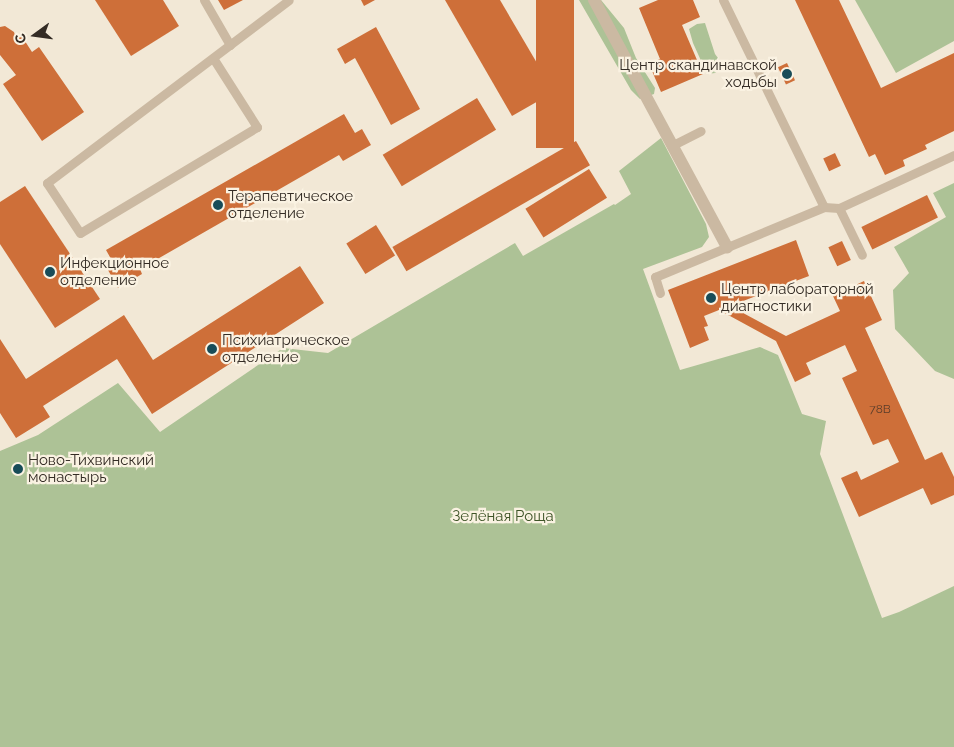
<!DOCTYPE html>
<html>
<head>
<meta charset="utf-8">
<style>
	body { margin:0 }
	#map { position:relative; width:954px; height:747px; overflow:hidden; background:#f2e8d6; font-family:Raleway,sans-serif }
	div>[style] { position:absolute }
	.green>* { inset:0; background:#adc296 }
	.building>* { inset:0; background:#ce6f39; transform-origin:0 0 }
	.service>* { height:9px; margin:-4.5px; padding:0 4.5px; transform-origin:4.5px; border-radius:4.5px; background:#cbb9a2 }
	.minor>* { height:12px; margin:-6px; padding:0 6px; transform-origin:6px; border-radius:6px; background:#cbb9a2 }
	.dots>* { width:14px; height:14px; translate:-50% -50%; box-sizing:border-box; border:2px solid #faf2e2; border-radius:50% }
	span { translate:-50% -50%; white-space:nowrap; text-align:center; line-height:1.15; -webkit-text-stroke:4.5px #faf2e2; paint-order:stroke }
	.number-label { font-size:12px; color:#5a3d2a }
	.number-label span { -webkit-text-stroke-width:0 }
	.poi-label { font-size:15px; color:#342c25 }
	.right { translate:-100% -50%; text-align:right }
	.left { translate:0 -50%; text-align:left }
	.park-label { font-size:15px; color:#3e5427 }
	.north { position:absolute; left:10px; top:10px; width:50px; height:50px; -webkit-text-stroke:4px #faf2e2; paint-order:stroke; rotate:256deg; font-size:14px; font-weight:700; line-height:20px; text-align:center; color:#342c25 }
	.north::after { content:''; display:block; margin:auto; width:18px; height:22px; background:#342c25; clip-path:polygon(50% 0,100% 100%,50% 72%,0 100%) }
</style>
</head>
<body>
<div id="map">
	<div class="green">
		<i style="clip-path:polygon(579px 0,601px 0,624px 28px,636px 58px,655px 88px,654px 94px,640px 99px,631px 90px)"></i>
		<i style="clip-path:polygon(855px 0,954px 0,954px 41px,896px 73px)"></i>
		<i style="clip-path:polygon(705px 23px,715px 54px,724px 66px,715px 73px,707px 74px,693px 43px,689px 29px,697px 24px)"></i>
		<i style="clip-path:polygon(661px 138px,706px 224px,709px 237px,702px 247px,643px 269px,680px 370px,760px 347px,778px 355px,802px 414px,826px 421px,820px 454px,882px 618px,899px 612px,954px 586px,954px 747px,0 747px,0 451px,38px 435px,118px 383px,160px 432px,283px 348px,328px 353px,515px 243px,523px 256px,614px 204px,615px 205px,631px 194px,619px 171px)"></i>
		<i style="clip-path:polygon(954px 183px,954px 379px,935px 371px,895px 329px,893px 290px,909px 273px,894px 247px,946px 217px,933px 193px)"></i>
	</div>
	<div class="building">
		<i style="clip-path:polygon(95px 0,163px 0,179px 26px,131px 56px)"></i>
		<i style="clip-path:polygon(218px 0,243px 0,224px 10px)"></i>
		<i style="clip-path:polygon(361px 0,375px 0,364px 6px)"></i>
		<i style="clip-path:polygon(445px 0,500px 0,554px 92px,512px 116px)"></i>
		<i style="left:536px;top:0;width:38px;height:148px"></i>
		<i style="clip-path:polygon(658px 0,693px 0,700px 17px,682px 25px,703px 74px,661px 92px,649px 64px,660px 59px,639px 8px)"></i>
		<i style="clip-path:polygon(795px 0,839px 0,881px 88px,954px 53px,954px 131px,925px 145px,927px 149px,903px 160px,905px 166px,885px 175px,875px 154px,869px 157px)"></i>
		<i style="clip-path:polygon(5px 26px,14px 32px,16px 39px,21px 35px,32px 52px,39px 47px,84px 112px,42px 141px,3px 84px,16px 75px,0 55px,0 27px)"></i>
		<i style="clip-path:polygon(376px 27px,420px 109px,391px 125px,355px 58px,345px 64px,337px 49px)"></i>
		<i style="left:787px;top:63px;width:19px;height:10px;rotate:65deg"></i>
		<i style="left:477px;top:98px;width:37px;height:110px;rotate:59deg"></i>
		<i style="clip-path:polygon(344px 114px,355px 133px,362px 129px,371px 145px,343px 161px,339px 155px,140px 269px,142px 274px,118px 288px,108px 270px,115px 266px,106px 250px)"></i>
		<i style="left:576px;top:141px;width:28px;height:212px;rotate:60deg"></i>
		<i style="left:835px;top:153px;width:14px;height:13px;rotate:65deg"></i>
		<i style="left:589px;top:169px;width:34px;height:75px;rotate:58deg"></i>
		<i style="clip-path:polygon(25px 186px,100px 299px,55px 328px,0 244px,0 202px)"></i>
		<i style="left:927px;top:195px;width:25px;height:73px;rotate:64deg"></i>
		<i style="left:376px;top:225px;width:36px;height:35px;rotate:58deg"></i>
		<i style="clip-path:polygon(796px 240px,809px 276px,730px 306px,786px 336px,840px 311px,833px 296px,864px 281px,882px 320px,865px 328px,925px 460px,942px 452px,954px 477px,954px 495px,931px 505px,923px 488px,859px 517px,841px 478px,857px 471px,861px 480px,899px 462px,888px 439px,873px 445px,842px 378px,857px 371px,845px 345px,806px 363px,811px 374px,795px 382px,776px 341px,719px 310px,704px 316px,708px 326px,704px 327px,709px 340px,690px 348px,668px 290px)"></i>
		<i style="left:842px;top:241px;width:21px;height:15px;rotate:65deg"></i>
		<i style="clip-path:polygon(300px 266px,324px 303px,152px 414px,117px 359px,43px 406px,50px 417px,16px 438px,0 413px,0 339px,26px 379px,124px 315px,153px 360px)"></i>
	</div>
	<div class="service">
		<i style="left:204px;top:0;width:52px;rotate:60deg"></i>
		<i style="left:723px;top:0;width:230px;rotate:64deg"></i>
		<i style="left:213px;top:58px;width:82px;rotate:57.5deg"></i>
		<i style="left:257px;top:127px;width:206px;rotate:149.1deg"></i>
		<i style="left:80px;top:233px;width:60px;rotate:-123.4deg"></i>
		<i style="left:47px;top:183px;width:303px;rotate:-37.1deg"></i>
		<i style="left:673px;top:145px;width:31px;rotate:-27deg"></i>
		<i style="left:839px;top:208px;width:52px;rotate:63.9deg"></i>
		<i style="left:660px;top:293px;width:17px;rotate:-107deg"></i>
		<i style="left:655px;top:277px;width:183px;rotate:-22.5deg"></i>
		<i style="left:824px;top:207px;width:15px;rotate:4deg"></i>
		<i style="left:839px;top:208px;width:127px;rotate:-24.7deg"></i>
	</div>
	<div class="minor">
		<i style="left:594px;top:0;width:281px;rotate:61.7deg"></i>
	</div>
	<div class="dots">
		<i style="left:787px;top:74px;background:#184c58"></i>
		<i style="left:218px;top:205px;background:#184c58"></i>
		<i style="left:50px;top:272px;background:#184c58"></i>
		<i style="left:711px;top:298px;background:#184c58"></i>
		<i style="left:212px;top:349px;background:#184c58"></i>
		<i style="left:18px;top:469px;background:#184c58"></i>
	</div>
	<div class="number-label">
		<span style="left:880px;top:410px">78В</span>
	</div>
	<div class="poi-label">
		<span class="right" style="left:777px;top:74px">Центр скандинавской<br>ходьбы</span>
		<span class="left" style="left:228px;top:205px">Терапевтическое<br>отделение</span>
		<span class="left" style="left:60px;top:272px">Инфекционное<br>отделение</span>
		<span class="left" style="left:721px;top:298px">Центр лабораторной<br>диагностики</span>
		<span class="left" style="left:222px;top:349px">Психиатрическое<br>отделение</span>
		<span class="left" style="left:28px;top:469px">Ново-Тихвинский<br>монастырь</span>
	</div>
	<div class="park-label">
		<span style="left:503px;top:517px">Зелёная Роща</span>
	</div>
	<div class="north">С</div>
</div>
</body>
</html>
